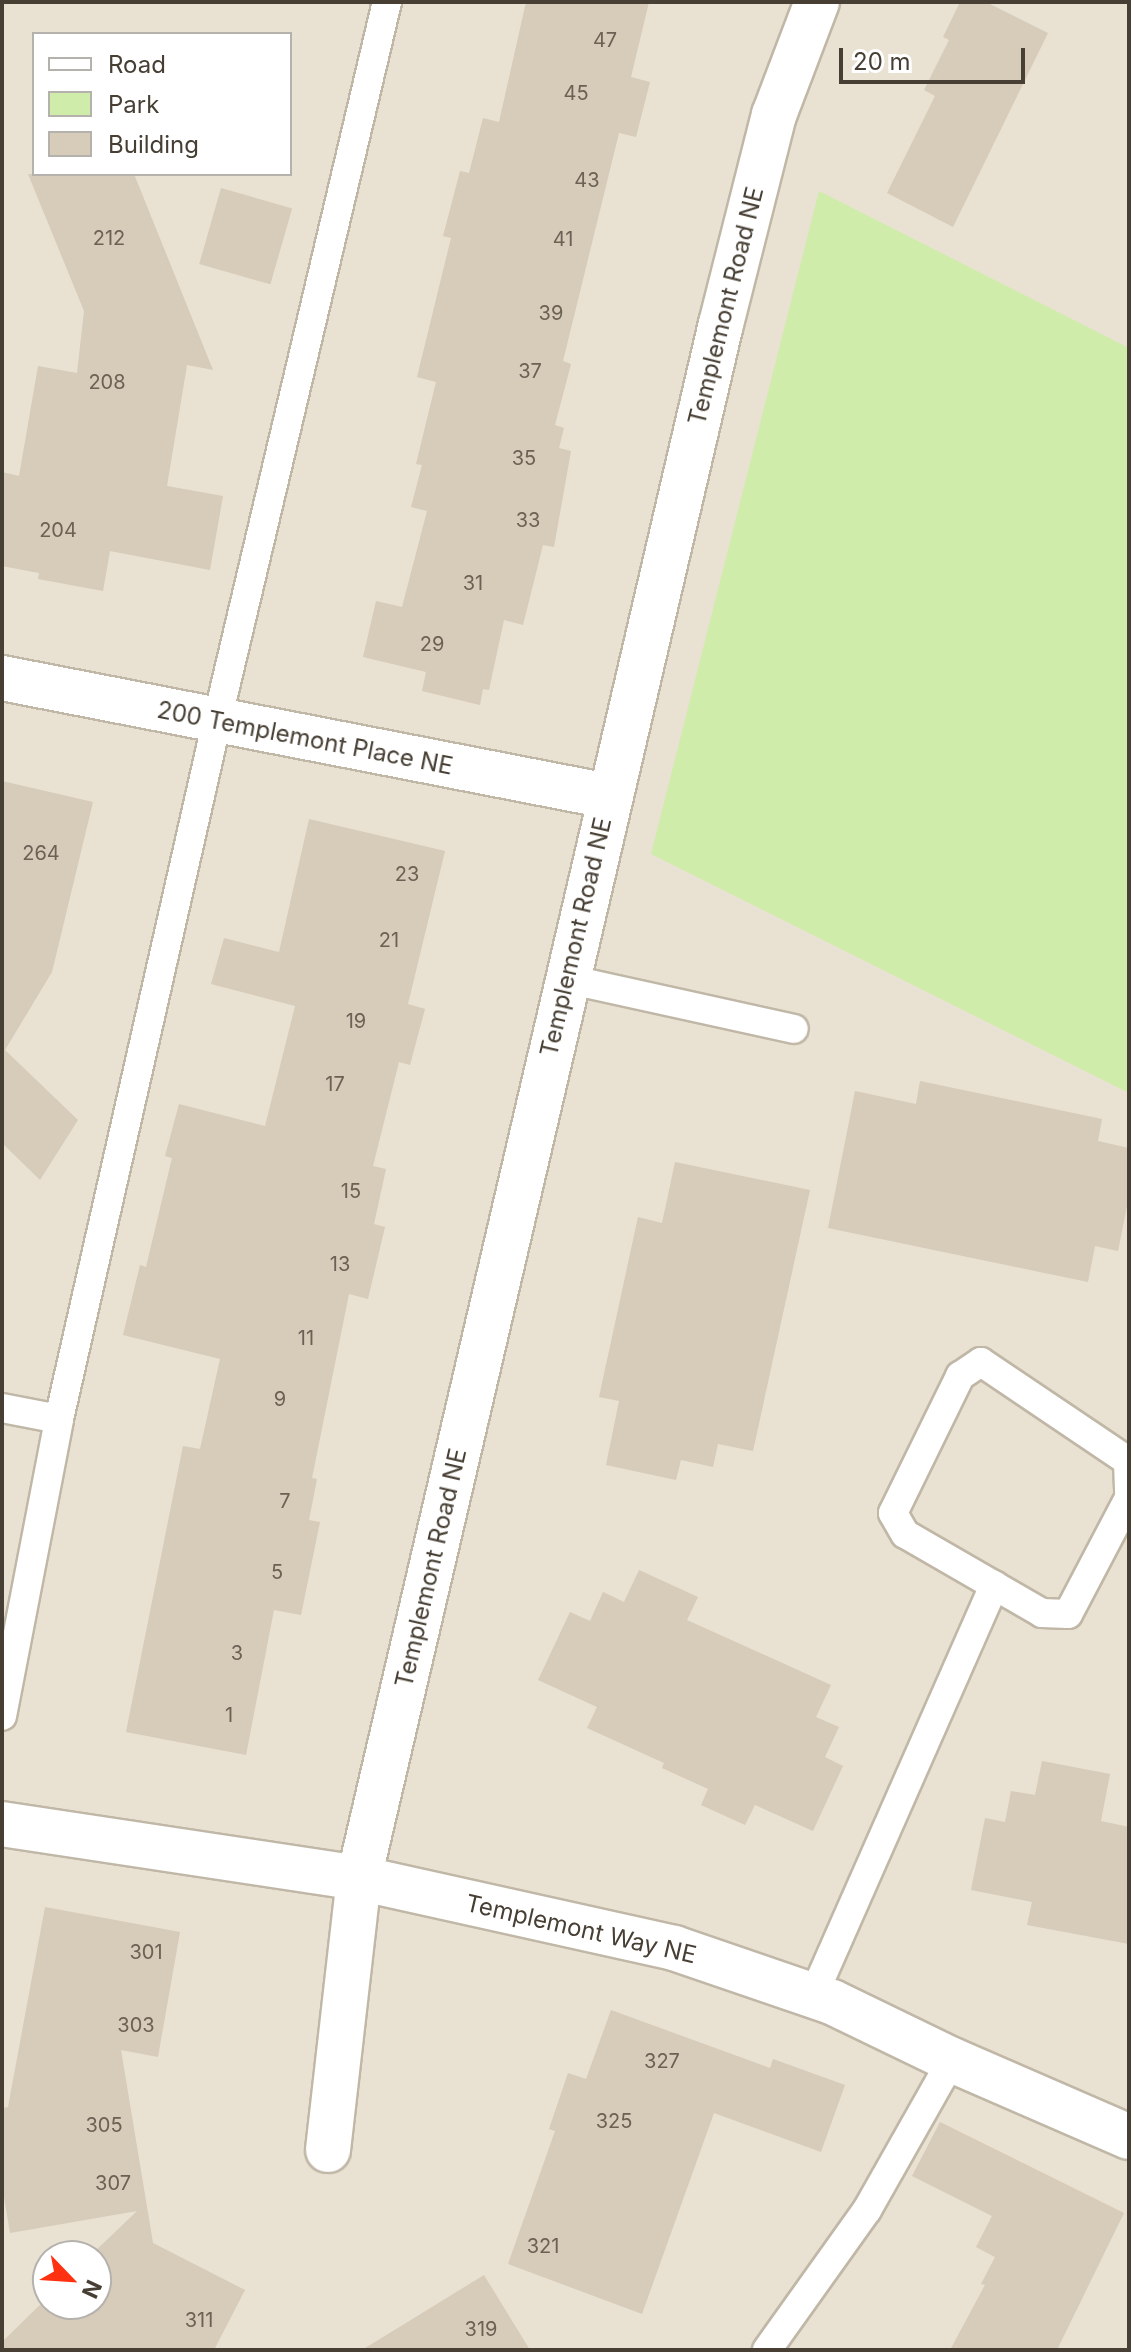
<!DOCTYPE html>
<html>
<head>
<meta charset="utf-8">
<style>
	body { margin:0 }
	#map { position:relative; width:1131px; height:2352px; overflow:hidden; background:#f4efe5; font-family:Inter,sans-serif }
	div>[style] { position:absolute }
	.residential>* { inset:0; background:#e9e1d2 }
	.green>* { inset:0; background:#cfecaa }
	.building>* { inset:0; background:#d7cbb9; transform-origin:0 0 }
	.roads { filter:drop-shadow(2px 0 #c0b7a7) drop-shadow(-2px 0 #c0b7a7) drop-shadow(0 2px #c0b7a7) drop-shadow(0 -2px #c0b7a7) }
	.service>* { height:28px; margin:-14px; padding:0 14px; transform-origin:14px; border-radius:14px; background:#fff }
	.minor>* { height:44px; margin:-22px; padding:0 22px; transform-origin:22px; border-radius:22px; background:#fff }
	span { translate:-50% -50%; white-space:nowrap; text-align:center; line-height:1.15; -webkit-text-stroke:7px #fff; paint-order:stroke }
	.number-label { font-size:20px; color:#6b6255 }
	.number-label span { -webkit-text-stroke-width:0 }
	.street-label { font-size:24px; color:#473f34 }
	.frame { position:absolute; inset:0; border:4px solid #473f34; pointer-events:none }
	.legend { position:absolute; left:32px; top:32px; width:260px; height:144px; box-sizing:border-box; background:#fff; border:2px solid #b5b2ae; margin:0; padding:10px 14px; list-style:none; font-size:24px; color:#473f34 }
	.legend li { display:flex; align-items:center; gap:16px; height:40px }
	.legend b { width:40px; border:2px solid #b5b2ae }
	.north { position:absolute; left:32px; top:2240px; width:80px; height:80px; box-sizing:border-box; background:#fff; border:2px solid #b5b2ae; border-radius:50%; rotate:115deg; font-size:22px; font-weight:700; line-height:32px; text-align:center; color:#473f34 }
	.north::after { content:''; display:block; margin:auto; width:28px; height:36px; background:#ff3111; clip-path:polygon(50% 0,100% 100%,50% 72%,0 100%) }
	.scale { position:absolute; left:839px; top:48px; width:186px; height:36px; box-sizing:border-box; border:4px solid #473f34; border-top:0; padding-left:10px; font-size:24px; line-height:28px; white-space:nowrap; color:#473f34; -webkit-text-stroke:6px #fff; paint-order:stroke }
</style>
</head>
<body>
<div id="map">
	<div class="residential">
		<i style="clip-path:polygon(evenodd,2px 2px,1129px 2px,1129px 2350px,2px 2350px,2px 2px,34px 34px,290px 34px,290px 174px,34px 174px,34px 34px,2px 2px,48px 2256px,96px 2256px,96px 2304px,48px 2304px,48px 2256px)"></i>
	</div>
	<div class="green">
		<i style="clip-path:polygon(819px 191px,1129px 348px,1129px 1093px,651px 854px)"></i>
	</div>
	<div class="building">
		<i style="clip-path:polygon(526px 2px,649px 2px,631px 77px,650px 82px,636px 137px,619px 133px,563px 361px,571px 364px,555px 425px,564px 428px,559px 448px,571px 451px,554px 547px,543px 545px,523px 625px,504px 620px,489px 690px,483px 689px,480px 705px,422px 691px,426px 672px,363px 657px,376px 601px,402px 607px,427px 511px,411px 507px,422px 465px,416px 464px,436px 382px,417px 377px,451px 238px,443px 236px,460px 171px,469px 173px,483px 118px,499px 122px)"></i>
		<i style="clip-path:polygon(960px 2px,986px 2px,1048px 33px,953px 227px,887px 193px,935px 96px,924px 90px,949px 40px,943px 37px)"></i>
		<i style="clip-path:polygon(28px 174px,134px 174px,213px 370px,187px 365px,167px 486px,223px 496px,210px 570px,110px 551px,103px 591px,38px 579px,39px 573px,2px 566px,2px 472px,19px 476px,38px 366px,77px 373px,84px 311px)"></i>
		<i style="left:221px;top:188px;width:74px;height:79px;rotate:16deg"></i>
		<i style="clip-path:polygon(2px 781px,93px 802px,52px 972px,5px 1050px,78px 1120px,40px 1180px,2px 1143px)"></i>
		<i style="clip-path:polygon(309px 819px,445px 851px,408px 1004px,425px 1009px,410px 1065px,399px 1062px,373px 1166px,386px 1169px,374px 1224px,385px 1227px,368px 1299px,349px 1294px,312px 1478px,317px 1479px,309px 1520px,320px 1522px,301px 1615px,274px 1610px,246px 1755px,126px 1732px,183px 1446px,200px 1449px,220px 1359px,123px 1335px,140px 1265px,146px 1267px,172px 1158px,165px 1156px,179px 1104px,265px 1126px,295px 1006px,211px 984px,224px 938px,279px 952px)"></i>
		<i style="clip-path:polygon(920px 1081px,1102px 1119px,1098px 1141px,1129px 1148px,1129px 1196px,1118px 1251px,1095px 1246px,1088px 1282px,828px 1228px,855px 1091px,916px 1104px)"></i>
		<i style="clip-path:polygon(675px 1162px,810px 1190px,753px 1451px,718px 1444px,713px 1467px,681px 1460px,676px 1480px,606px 1465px,619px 1401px,599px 1397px,638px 1217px,662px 1223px)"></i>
		<i style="clip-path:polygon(639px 1570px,698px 1597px,687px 1620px,831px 1685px,816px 1717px,839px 1727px,825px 1757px,843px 1766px,813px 1831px,755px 1805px,745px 1825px,701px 1805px,708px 1789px,662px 1768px,664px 1763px,587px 1728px,597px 1707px,538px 1680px,570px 1612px,590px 1621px,603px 1592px,624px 1602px)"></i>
		<i style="clip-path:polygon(1042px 1761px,1110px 1774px,1101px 1821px,1129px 1827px,1129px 1944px,1027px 1925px,1032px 1902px,971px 1890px,985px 1818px,1005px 1822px,1011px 1791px,1035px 1795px)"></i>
		<i style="clip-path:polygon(45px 1907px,180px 1932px,158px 2057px,121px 2050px,153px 2243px,245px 2290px,214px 2350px,2px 2350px,2px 2342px,48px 2297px,48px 2304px,96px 2304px,96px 2256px,90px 2256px,137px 2211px,10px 2233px,2px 2185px,2px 2108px,8px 2107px)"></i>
		<i style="clip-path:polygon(611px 2010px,770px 2068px,773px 2059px,845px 2085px,821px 2152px,714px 2113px,642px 2314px,508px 2264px,555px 2131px,549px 2129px,568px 2073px,586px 2079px)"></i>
		<i style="clip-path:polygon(940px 2122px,1124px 2213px,1057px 2350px,950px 2350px,985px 2285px,981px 2284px,995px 2257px,976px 2247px,992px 2216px,912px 2176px)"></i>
		<i style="clip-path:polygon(484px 2275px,530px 2350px,362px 2350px)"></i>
	</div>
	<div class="roads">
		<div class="service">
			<i style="left:567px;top:979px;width:232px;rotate:12.4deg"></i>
			<i style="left:981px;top:1362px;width:177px;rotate:34deg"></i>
			<i style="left:1128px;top:1461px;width:37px;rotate:88deg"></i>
			<i style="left:1129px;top:1498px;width:131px;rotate:117.7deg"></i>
			<i style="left:1068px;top:1614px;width:26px;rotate:-178deg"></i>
			<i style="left:1042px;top:1613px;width:158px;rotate:-150deg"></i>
			<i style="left:905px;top:1534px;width:24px;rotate:-120deg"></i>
			<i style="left:893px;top:1513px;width:153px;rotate:-63.9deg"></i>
			<i style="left:960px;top:1376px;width:25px;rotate:-34deg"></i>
			<i style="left:2px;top:1408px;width:58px;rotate:10.9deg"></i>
			<i style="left:2px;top:1716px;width:302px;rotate:-79.1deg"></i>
			<i style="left:59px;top:1419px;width:716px;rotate:-77.25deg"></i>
			<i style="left:217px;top:721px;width:739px;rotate:-76.7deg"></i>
			<i style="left:813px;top:1996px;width:449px;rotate:-66.2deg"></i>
			<i style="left:767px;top:2350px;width:172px;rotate:-54.5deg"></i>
			<i style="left:867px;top:2210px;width:172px;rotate:-60.5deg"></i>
		</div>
		<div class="minor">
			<i style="left:2px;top:678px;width:617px;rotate:11.02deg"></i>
			<i style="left:2px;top:1824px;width:361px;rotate:8.6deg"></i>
			<i style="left:359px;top:1878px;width:323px;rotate:12.5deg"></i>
			<i style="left:674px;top:1948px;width:167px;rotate:18.9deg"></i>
			<i style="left:832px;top:2002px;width:133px;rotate:25.8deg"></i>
			<i style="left:952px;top:2060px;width:193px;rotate:23.5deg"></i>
			<i style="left:328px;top:2150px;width:274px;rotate:-83.5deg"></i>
			<i style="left:359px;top:1878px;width:1596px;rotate:-76.89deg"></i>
			<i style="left:721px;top:324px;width:216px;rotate:-75.8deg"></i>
			<i style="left:774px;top:115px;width:121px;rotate:-69.2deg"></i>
		</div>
	</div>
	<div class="number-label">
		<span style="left:605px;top:40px">47</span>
		<span style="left:576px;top:93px">45</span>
		<span style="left:587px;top:180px">43</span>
		<span style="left:109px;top:238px">212</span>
		<span style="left:563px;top:239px">41</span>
		<span style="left:551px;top:313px">39</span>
		<span style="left:530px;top:371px">37</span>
		<span style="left:107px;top:382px">208</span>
		<span style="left:524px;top:458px">35</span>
		<span style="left:528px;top:520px">33</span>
		<span style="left:58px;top:530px">204</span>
		<span style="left:473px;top:583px">31</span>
		<span style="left:432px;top:644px">29</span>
		<span style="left:41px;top:853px">264</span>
		<span style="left:407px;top:874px">23</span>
		<span style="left:389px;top:940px">21</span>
		<span style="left:356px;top:1021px">19</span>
		<span style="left:335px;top:1084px">17</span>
		<span style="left:351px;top:1191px">15</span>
		<span style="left:340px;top:1264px">13</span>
		<span style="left:306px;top:1338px">11</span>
		<span style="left:280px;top:1399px">9</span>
		<span style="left:285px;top:1501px">7</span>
		<span style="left:277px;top:1572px">5</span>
		<span style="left:237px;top:1653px">3</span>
		<span style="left:229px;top:1715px">1</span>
		<span style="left:146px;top:1952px">301</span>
		<span style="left:136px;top:2025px">303</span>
		<span style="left:662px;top:2061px">327</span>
		<span style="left:614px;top:2121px">325</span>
		<span style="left:104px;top:2125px">305</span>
		<span style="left:113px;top:2183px">307</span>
		<span style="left:543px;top:2246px">321</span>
		<span style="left:199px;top:2320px">311</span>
		<span style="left:481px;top:2329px">319</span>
	</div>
	<div class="street-label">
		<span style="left:726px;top:306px;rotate:-76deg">Templemont Road NE</span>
		<span style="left:305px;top:738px;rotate:11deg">200 Templemont Place NE</span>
		<span style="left:576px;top:937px;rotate:-77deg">Templemont Road NE</span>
		<span style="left:431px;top:1568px;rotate:-77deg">Templemont Road NE</span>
		<span style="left:581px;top:1929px;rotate:13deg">Templemont Way NE</span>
	</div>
	<div class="frame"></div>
	<ul class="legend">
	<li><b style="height:10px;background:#fff"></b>Road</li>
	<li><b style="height:22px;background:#cfecaa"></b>Park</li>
	<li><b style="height:22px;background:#d7cbb9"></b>Building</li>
	</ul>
	<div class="north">N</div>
	<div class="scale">20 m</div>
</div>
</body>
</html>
